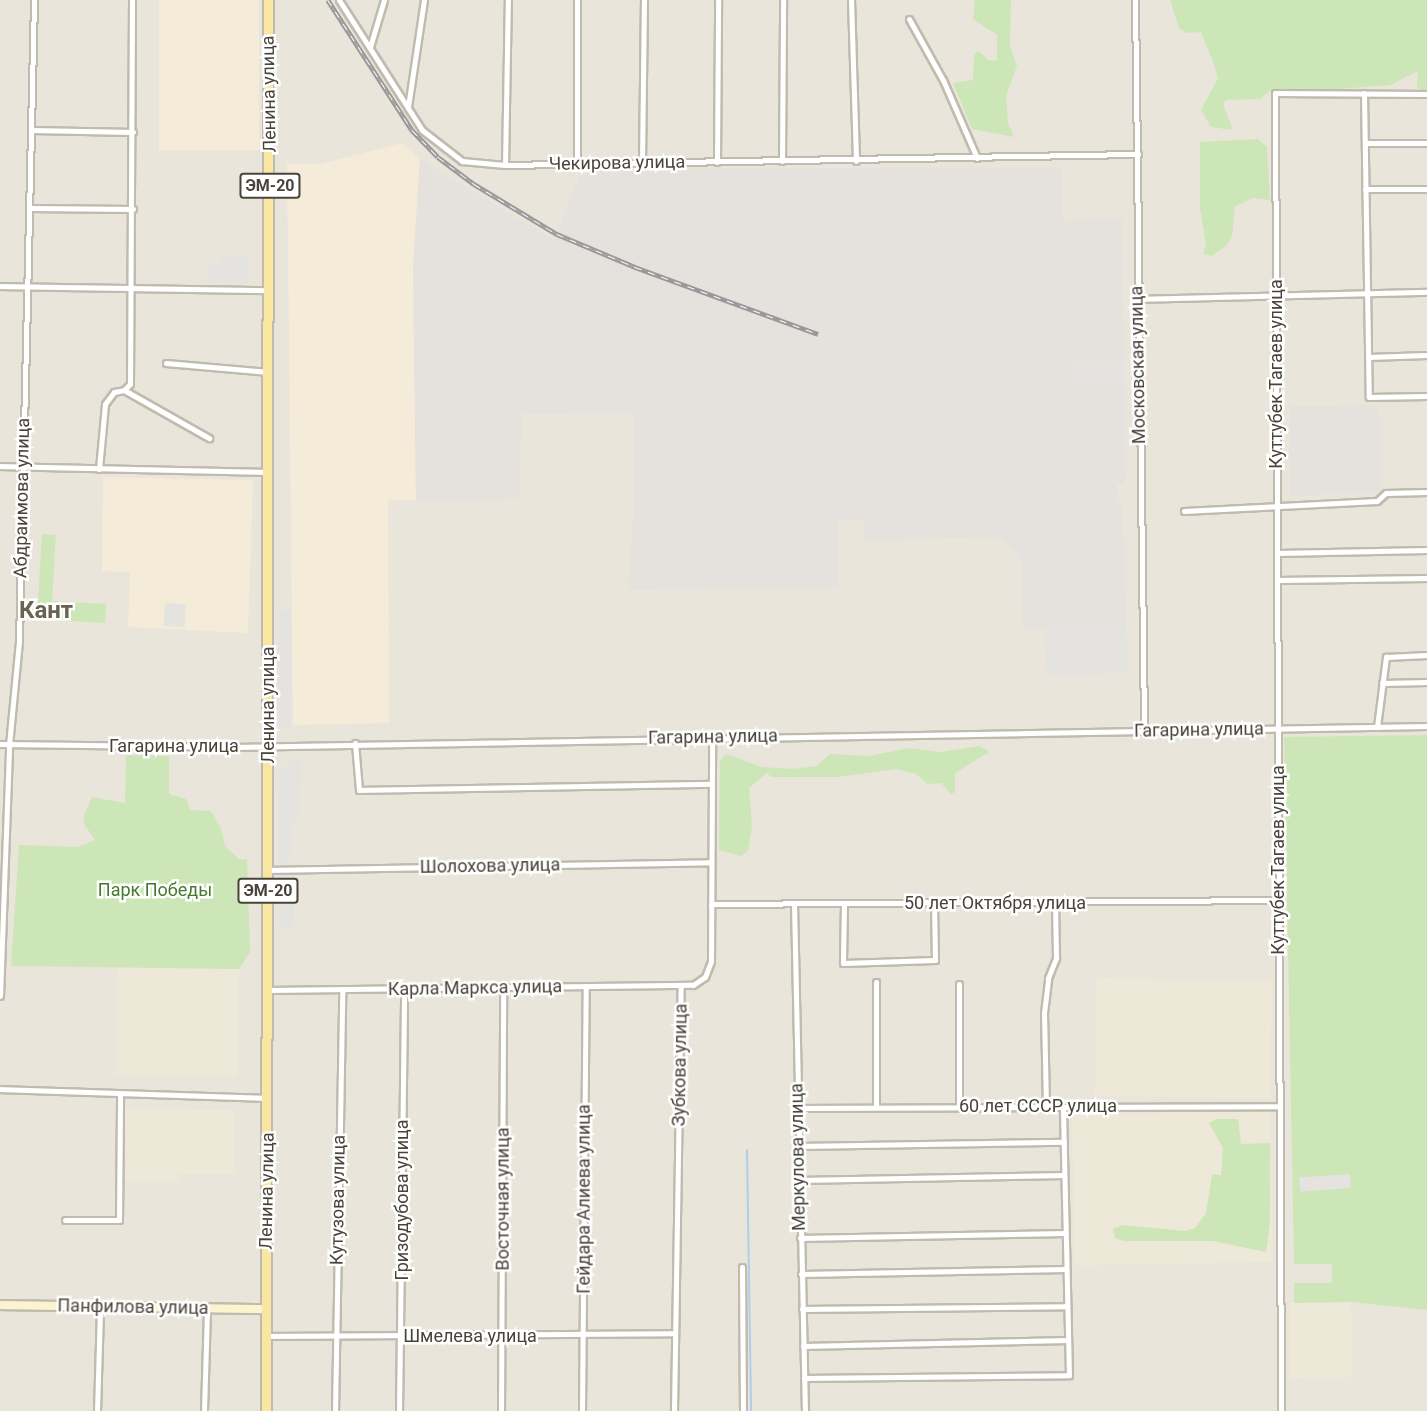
<!DOCTYPE html>
<html>
<head>
<meta charset="utf-8">
<style>
	body { margin:0 }
	#map { position:relative; width:1427px; height:1411px; overflow:hidden; background:#f5f3ec; font-family:Roboto,sans-serif }
	div>[style] { position:absolute }
	.residential>* { inset:0; background:#e9e5da; transform-origin:0 0 }
	.commercial>* { inset:0; background:#f5ebd9; transform-origin:0 0 }
	.industrial>* { inset:0; background:#e5e2dd; transform-origin:0 0 }
	.education>* { inset:0; background:#ede8d7; transform-origin:0 0 }
	.green>* { inset:0; background:#cde6b7 }
	.parking>* { inset:0; background:#e4e3e0; transform-origin:0 0 }
	.stream>* { height:2px; margin:-1px; padding:0 1px; transform-origin:1px; border-radius:1px; background:#adceed }
	.roads { filter:drop-shadow(2px 0 #c0bbae) drop-shadow(-2px 0 #c0bbae) drop-shadow(0 2px #c0bbae) drop-shadow(0 -2px #c0bbae) }
	.street>* { height:5px; margin:-2.5px; padding:0 2.5px; transform-origin:2.5px; border-radius:2.5px; background:#fff }
	.secondary>* { height:8px; margin:-4px; padding:0 4px; transform-origin:4px; border-radius:4px; background:#fcf4cf }
	.primary>* { height:9px; margin:-4.5px; padding:0 4.5px; transform-origin:4.5px; border-radius:4.5px; background:#f9e6a1 }
	.rail>* { height:4.5px; margin-top:-2.25px; transform-origin:0; background:repeating-linear-gradient(90deg,#fff 0 7px,#999 0 14px); box-sizing:border-box; border-block:2px solid #999 }
	span { translate:-50% -50%; white-space:nowrap; text-align:center; line-height:1.15; -webkit-text-stroke:5px #fff; paint-order:stroke }
	.shield-label span { padding:2px 4px; background:#fff; border:2px solid; border-radius:4px; -webkit-text-stroke-width:0 }
	.shield-label { font-size:16px; color:#49443a; font-weight:700 }
	.street-label { font-size:18px; color:#49443a }
	.park-label { font-size:18px; color:#45792f }
	.district-label { font-size:24px; color:#6b6351; font-weight:700 }
</style>
</head>
<body>
<div id="map">
	<div class="residential">
		<i style="left:0;top:0;width:1427px;height:1411px"></i>
	</div>
	<div class="commercial">
		<i style="left:159px;top:0;width:100px;height:150px"></i>
		<i style="clip-path:polygon(402px 143px,420px 159px,413px 267px,416px 500px,388px 500px,389px 723px,293px 725px,287px 164px,321px 164px)"></i>
		<i style="clip-path:polygon(103px 477px,253px 480px,248px 633px,128px 627px,130px 572px,102px 571px)"></i>
	</div>
	<div class="industrial">
		<i style="clip-path:polygon(420px 159px,554px 240px,579px 176px,605px 169px,1062px 167px,1063px 221px,1122px 220px,1125px 484px,1117px 484px,1117px 502px,1122px 502px,1126px 625px,1023px 628px,1021px 561px,1001px 537px,865px 540px,864px 520px,837px 521px,839px 587px,628px 590px,634px 508px,633px 415px,522px 414px,519px 499px,416px 500px,413px 267px)"></i>
		<i style="left:1379px;top:405px;width:89px;height:90px;rotate:89deg"></i>
	</div>
	<div class="education">
		<i style="left:117px;top:967px;width:122px;height:108px;rotate:1deg"></i>
		<i style="left:1097px;top:978px;width:175px;height:118px;rotate:1deg"></i>
		<i style="clip-path:polygon(125px 1109px,235px 1110px,235px 1174px,179px 1174px,179px 1181px,124px 1181px)"></i>
		<i style="left:1270px;top:1111px;width:151px;height:198px;rotate:89deg"></i>
		<i style="left:1351px;top:1302px;width:75px;height:62px;rotate:89deg"></i>
	</div>
	<div class="green">
		<i style="clip-path:polygon(975px 0,1011px 0,1010px 47px,1017px 66px,1006px 96px,1008px 123px,1014px 137px,972px 129px,953px 83px,973px 80px,974px 54px,979px 51px,988px 60px,997px 61px,997px 35px,973px 19px)"></i>
		<i style="clip-path:polygon(1170px 0,1427px 0,1427px 92px,1417px 88px,1418px 71px,1390px 85px,1326px 90px,1272px 89px,1260px 99px,1226px 100px,1223px 104px,1233px 130px,1211px 127px,1201px 110px,1218px 78px,1214px 64px,1201px 32px,1187px 33px,1179px 28px)"></i>
		<i style="clip-path:polygon(1258px 139px,1267px 147px,1270px 200px,1253px 198px,1235px 206px,1232px 236px,1227px 245px,1212px 256px,1203px 254px,1206px 245px,1200px 208px,1200px 142px)"></i>
		<i style="clip-path:polygon(42px 534px,56px 535px,52px 601px,106px 604px,105px 623px,37px 619px)"></i>
		<i style="clip-path:polygon(1427px 735px,1427px 1310px,1351px 1302px,1294px 1303px,1294px 1283px,1332px 1283px,1332px 1264px,1294px 1264px,1284px 737px)"></i>
		<i style="clip-path:polygon(980px 746px,989px 752px,955px 773px,955px 792px,951px 794px,941px 783px,928px 784px,916px 774px,896px 769px,838px 777px,771px 777px,767px 773px,749px 788px,752px 828px,748px 851px,741px 856px,719px 850px,720px 761px,726px 754px,761px 767px,791px 769px,817px 766px,830px 754px,869px 756px,909px 748px,940px 752px)"></i>
		<i style="clip-path:polygon(126px 755px,169px 756px,169px 794px,186px 799px,190px 810px,211px 811px,221px 828px,225px 846px,239px 859px,247px 859px,250px 952px,239px 969px,11px 966px,19px 845px,78px 847px,95px 840px,84px 824px,84px 815px,92px 797px,125px 803px)"></i>
		<i style="clip-path:polygon(1217px 1119px,1238px 1119px,1241px 1144px,1270px 1143px,1270px 1223px,1266px 1252px,1213px 1241px,1124px 1241px,1115px 1238px,1113px 1229px,1122px 1225px,1186px 1231px,1195px 1228px,1206px 1213px,1212px 1174px,1221px 1175px,1223px 1148px,1209px 1123px)"></i>
	</div>
	<div class="parking">
		<i style="clip-path:polygon(221px 256px,249px 256px,249px 283px,209px 283px,209px 263px,220px 263px)"></i>
		<i style="left:1123px;top:362px;width:24px;height:49px;rotate:90deg"></i>
		<i style="left:165px;top:603px;width:21px;height:23px;rotate:3deg"></i>
		<i style="left:277px;top:610px;width:14px;height:117px"></i>
		<i style="left:1126px;top:625px;width:48px;height:81px;rotate:88deg"></i>
		<i style="clip-path:polygon(301px 757px,300px 820px,292px 820px,291px 855px,287px 863px,278px 864px,277px 770px)"></i>
		<i style="left:277px;top:875px;width:17px;height:52px"></i>
		<i style="left:1350px;top:1174px;width:14px;height:51px;rotate:86deg"></i>
	</div>
	<div class="stream">
		<i style="left:747px;top:1150px;width:261px;rotate:89.1deg"></i>
	</div>
	<div class="roads">
		<div class="street">
			<i style="left:339px;top:0;width:154px;rotate:57.4deg"></i>
			<i style="left:422px;top:130px;width:51px;rotate:37.8deg"></i>
			<i style="left:462px;top:161px;width:43px;rotate:5.3deg"></i>
			<i style="left:505px;top:165px;width:633px;rotate:-1deg"></i>
			<i style="left:577px;top:0;width:163px;rotate:90deg"></i>
			<i style="left:851px;top:0;width:161px;rotate:88.2deg"></i>
			<i style="left:1135px;top:0;width:731px;rotate:89.29deg"></i>
			<i style="left:909px;top:19px;width:70px;rotate:60.9deg"></i>
			<i style="left:943px;top:80px;width:85px;rotate:66.4deg"></i>
			<i style="left:370px;top:47px;width:49px;rotate:-73.4deg"></i>
			<i style="left:1364px;top:93px;width:304px;rotate:89.1deg"></i>
			<i style="left:1369px;top:397px;width:58px;rotate:-1deg"></i>
			<i style="left:408px;top:107px;width:108px;rotate:-81.5deg"></i>
			<i style="left:31px;top:130px;width:102px;rotate:1.1deg"></i>
			<i style="left:1365px;top:143px;width:62px"></i>
			<i style="left:782px;top:161px;width:161px;rotate:-89.6deg"></i>
			<i style="left:642px;top:162px;width:162px;rotate:-89.3deg"></i>
			<i style="left:717px;top:162px;width:162px;rotate:-89.6deg"></i>
			<i style="left:505px;top:165px;width:165px;rotate:-89deg"></i>
			<i style="left:1365px;top:189px;width:62px"></i>
			<i style="left:29px;top:208px;width:104px;rotate:0.6deg"></i>
			<i style="left:0;top:286px;width:268px;rotate:0.9deg"></i>
			<i style="left:1136px;top:299px;width:291px;rotate:-1.4deg"></i>
			<i style="left:1368px;top:357px;width:59px;rotate:-1.9deg"></i>
			<i style="left:166px;top:363px;width:103px;rotate:5deg"></i>
			<i style="left:124px;top:390px;width:98px;rotate:29.5deg"></i>
			<i style="left:0;top:466px;width:267px;rotate:1.3deg"></i>
			<i style="left:99px;top:469px;width:65px;rotate:-84.7deg"></i>
			<i style="left:105px;top:404px;width:15px;rotate:-53deg"></i>
			<i style="left:114px;top:392px;width:10px;rotate:-11deg"></i>
			<i style="left:124px;top:390px;width:8px;rotate:-45deg"></i>
			<i style="left:130px;top:384px;width:384px;rotate:-89.7deg"></i>
			<i style="left:1184px;top:511px;width:193px;rotate:-3deg"></i>
			<i style="left:1377px;top:501px;width:12px;rotate:-42deg"></i>
			<i style="left:1386px;top:493px;width:41px;rotate:-1.4deg"></i>
			<i style="left:1277px;top:553px;width:150px;rotate:-1.1deg"></i>
			<i style="left:1277px;top:580px;width:150px;rotate:-0.8deg"></i>
			<i style="left:1382px;top:683px;width:45px;rotate:-1.3deg"></i>
			<i style="left:1377px;top:727px;width:71px;rotate:-82.7deg"></i>
			<i style="left:1386px;top:657px;width:41px;rotate:-2.8deg"></i>
			<i style="left:355px;top:743px;width:47px;rotate:85.1deg"></i>
			<i style="left:359px;top:790px;width:352px;rotate:-1deg"></i>
			<i style="left:0;top:744px;width:234px;rotate:0.7deg"></i>
			<i style="left:234px;top:747px;width:1193px;rotate:-1.01deg"></i>
			<i style="left:268px;top:870px;width:443px;rotate:-1deg"></i>
			<i style="left:844px;top:903px;width:60px;rotate:91deg"></i>
			<i style="left:843px;top:963px;width:92px;rotate:-1.9deg"></i>
			<i style="left:935px;top:960px;width:57px;rotate:-91deg"></i>
			<i style="left:711px;top:904px;width:567px;rotate:-0.4deg"></i>
			<i style="left:794px;top:904px;width:507px;rotate:88.76deg"></i>
			<i style="left:959px;top:984px;width:122px;rotate:90deg"></i>
			<i style="left:268px;top:990px;width:425px;rotate:-0.7deg"></i>
			<i style="left:693px;top:985px;width:14px;rotate:-34deg"></i>
			<i style="left:705px;top:977px;width:17px;rotate:-69deg"></i>
			<i style="left:711px;top:961px;width:224px;rotate:-89.7deg"></i>
			<i style="left:0;top:996px;width:251px;rotate:-87.9deg"></i>
			<i style="left:9px;top:745px;width:103px;rotate:-84.5deg"></i>
			<i style="left:19px;top:642px;width:642px;rotate:-88.66deg"></i>
			<i style="left:0;top:1089px;width:267px;rotate:1.9deg"></i>
			<i style="left:876px;top:1105px;width:123px;rotate:-90deg"></i>
			<i style="left:1046px;top:1107px;width:94px;rotate:-91.2deg"></i>
			<i style="left:1044px;top:1013px;width:35px;rotate:-83deg"></i>
			<i style="left:1048px;top:978px;width:22px;rotate:-68deg"></i>
			<i style="left:1056px;top:958px;width:55px;rotate:-91deg"></i>
			<i style="left:797px;top:1108px;width:482px;rotate:-0.2deg"></i>
			<i style="left:798px;top:1146px;width:266px;rotate:-0.9deg"></i>
			<i style="left:799px;top:1180px;width:265px;rotate:-1.1deg"></i>
			<i style="left:65px;top:1220px;width:54px"></i>
			<i style="left:119px;top:1220px;width:127px;rotate:-89.5deg"></i>
			<i style="left:800px;top:1238px;width:265px;rotate:-1.1deg"></i>
			<i style="left:742px;top:1267px;width:144px;rotate:89.6deg"></i>
			<i style="left:801px;top:1274px;width:265px;rotate:-1.1deg"></i>
			<i style="left:802px;top:1309px;width:265px;rotate:-0.6deg"></i>
			<i style="left:266px;top:1336px;width:409px;rotate:-0.4deg"></i>
			<i style="left:803px;top:1346px;width:265px;rotate:-1.3deg"></i>
			<i style="left:804px;top:1378px;width:265px;rotate:-0.6deg"></i>
			<i style="left:1069px;top:1375px;width:268px;rotate:-91.3deg"></i>
			<i style="left:97px;top:1411px;width:104px;rotate:-88.3deg"></i>
			<i style="left:204px;top:1411px;width:102px;rotate:-88.3deg"></i>
			<i style="left:335px;top:1411px;width:422px;rotate:-89deg"></i>
			<i style="left:399px;top:1411px;width:422px;rotate:-89.3deg"></i>
			<i style="left:501px;top:1411px;width:424px;rotate:-89.7deg"></i>
			<i style="left:582px;top:1411px;width:425px;rotate:-89.5deg"></i>
			<i style="left:674px;top:1411px;width:426px;rotate:-89.1deg"></i>
			<i style="left:1281px;top:1411px;width:1318px;rotate:-90.26deg"></i>
			<i style="left:1275px;top:93px;width:152px;rotate:0.4deg"></i>
		</div>
		<div class="secondary">
			<i style="left:0;top:1305px;width:266px;rotate:0.9deg"></i>
		</div>
		<div class="primary">
			<i style="left:266px;top:1411px;width:1411px;rotate:-89.92deg"></i>
		</div>
	</div>
	<div class="rail">
		<i style="left:328px;top:0;width:155px;rotate:57.1deg"></i>
		<i style="left:412px;top:130px;width:37px;rotate:46deg"></i>
		<i style="left:438px;top:157px;width:45px;rotate:36.9deg"></i>
		<i style="left:474px;top:184px;width:97px;rotate:31.1deg"></i>
		<i style="left:557px;top:234px;width:85px;rotate:22.9deg"></i>
		<i style="left:635px;top:267px;width:195px;rotate:20.1deg"></i>
	</div>
	<div class="shield-label">
		<span style="left:270px;top:186px">ЭМ-20</span>
		<span style="left:268px;top:891px">ЭМ-20</span>
	</div>
	<div class="street-label">
		<span style="left:269px;top:94px;rotate:-91deg">Ленина улица</span>
		<span style="left:617px;top:163px;rotate:-1deg">Чекирова улица</span>
		<span style="left:1138px;top:365px;rotate:-91deg">Московская улица</span>
		<span style="left:1276px;top:374px;rotate:-90deg">Куттубек Тагаев улица</span>
		<span style="left:22px;top:498px;rotate:-89deg">Абдраимова улица</span>
		<span style="left:268px;top:705px;rotate:-90deg">Ленина улица</span>
		<span style="left:1199px;top:730px;rotate:-1deg">Гагарина улица</span>
		<span style="left:713px;top:737px;rotate:-1deg">Гагарина улица</span>
		<span style="left:174px;top:746px">Гагарина улица</span>
		<span style="left:1278px;top:860px;rotate:-90deg">Куттубек Тагаев улица</span>
		<span style="left:490px;top:866px;rotate:-1deg">Шолохова улица</span>
		<span style="left:995px;top:903px">50 лет Октября улица</span>
		<span style="left:475px;top:988px;rotate:-1deg">Карла Маркса улица</span>
		<span style="left:680px;top:1065px;rotate:-89deg">Зубкова улица</span>
		<span style="left:1038px;top:1106px">60 лет СССР улица</span>
		<span style="left:798px;top:1157px;rotate:-91deg">Меркулова улица</span>
		<span style="left:267px;top:1191px;rotate:-89deg">Ленина улица</span>
		<span style="left:503px;top:1199px;rotate:-90deg">Восточная улица</span>
		<span style="left:584px;top:1199px;rotate:-90deg">Гейдара Алиева улица</span>
		<span style="left:338px;top:1200px;rotate:-89deg">Кутузова улица</span>
		<span style="left:402px;top:1200px;rotate:-90deg">Гризодубова улица</span>
		<span style="left:133px;top:1307px;rotate:1deg">Панфилова улица</span>
		<span style="left:470px;top:1336px">Шмелева улица</span>
	</div>
	<div class="park-label">
		<span style="left:155px;top:890px">Парк Победы</span>
	</div>
	<div class="district-label">
		<span style="left:46px;top:611px">Кант</span>
	</div>
</div>
</body>
</html>
